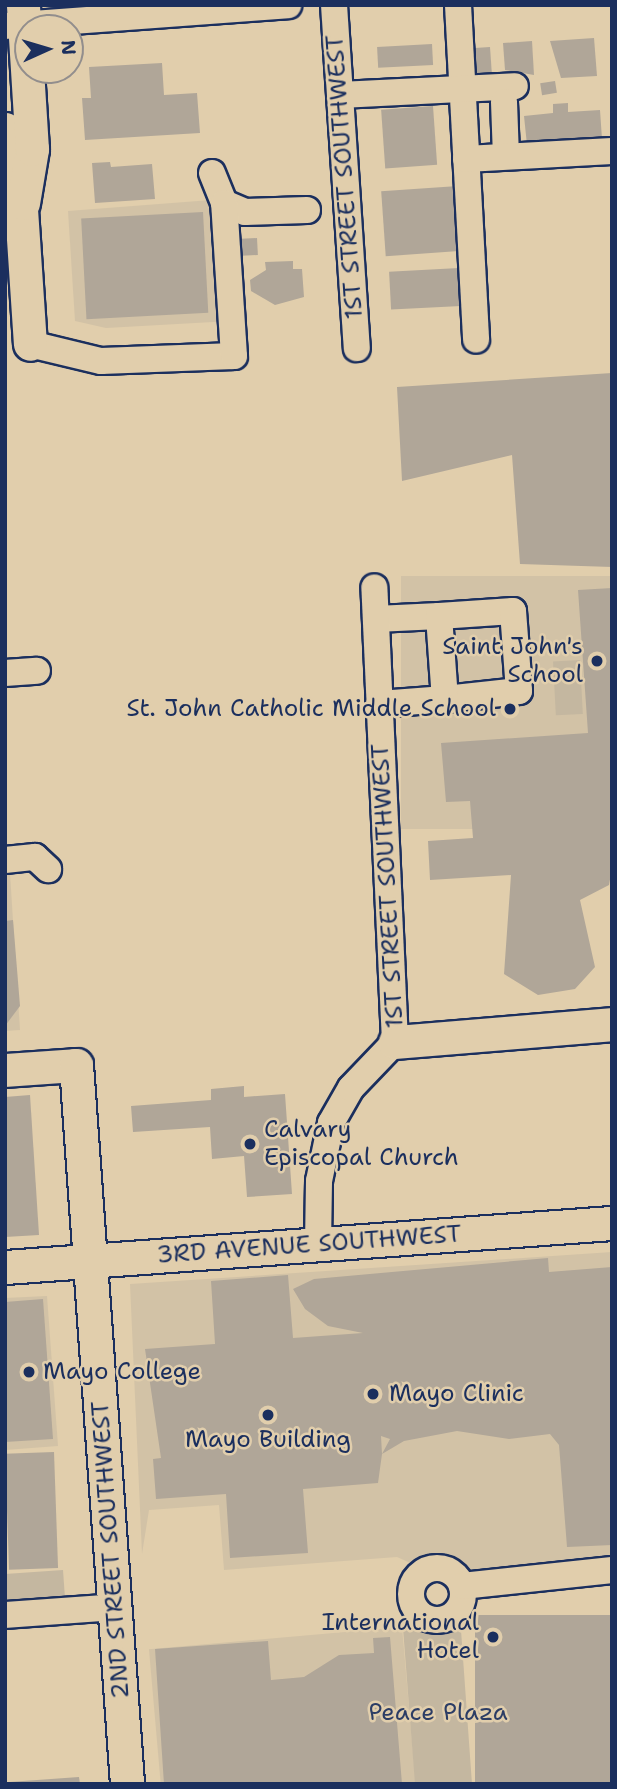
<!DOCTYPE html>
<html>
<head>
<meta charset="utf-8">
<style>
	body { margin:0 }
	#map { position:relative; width:617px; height:1789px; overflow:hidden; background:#e1ceac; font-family:"Shantell Sans",sans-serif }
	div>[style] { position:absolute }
	.built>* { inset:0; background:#d2c2a6; transform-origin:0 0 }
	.green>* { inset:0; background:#c4b7a0; transform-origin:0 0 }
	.building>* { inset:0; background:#b0a698; transform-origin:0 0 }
	.roads { filter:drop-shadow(2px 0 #1b2f5e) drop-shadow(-2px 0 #1b2f5e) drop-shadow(0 2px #1b2f5e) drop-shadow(0 -2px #1b2f5e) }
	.minor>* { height:26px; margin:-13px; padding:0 13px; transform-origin:13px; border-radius:13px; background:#e1ceac }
	.minor>.ring { margin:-13px; padding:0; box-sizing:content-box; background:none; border:26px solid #e1ceac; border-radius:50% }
	.major>* { height:33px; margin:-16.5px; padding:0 16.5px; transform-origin:16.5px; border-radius:16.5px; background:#e1ceac }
	.dots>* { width:19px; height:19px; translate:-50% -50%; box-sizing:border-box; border:4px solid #e1ceac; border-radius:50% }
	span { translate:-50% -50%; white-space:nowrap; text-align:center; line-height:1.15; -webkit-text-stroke:5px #e1ceac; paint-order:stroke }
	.street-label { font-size:24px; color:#1b2f5e }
	.poi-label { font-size:24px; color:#1b2f5e }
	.right { translate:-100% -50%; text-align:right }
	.left { translate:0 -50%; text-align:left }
	.park-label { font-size:24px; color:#2c3d65 }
	.frame { position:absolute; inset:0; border:7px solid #1b2f5e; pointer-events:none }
	.north { position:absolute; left:14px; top:14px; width:70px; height:70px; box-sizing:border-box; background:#e1ceac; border:2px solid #928e8d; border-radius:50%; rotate:86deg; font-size:19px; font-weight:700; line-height:28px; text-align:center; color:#1b2f5e }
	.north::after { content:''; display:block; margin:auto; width:24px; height:32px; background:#1b2f5e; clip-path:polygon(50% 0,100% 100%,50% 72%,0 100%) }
</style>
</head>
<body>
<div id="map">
	<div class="built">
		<i style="clip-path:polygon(224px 199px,231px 321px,106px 328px,75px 321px,68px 211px)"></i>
		<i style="left:612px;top:576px;width:253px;height:211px;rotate:90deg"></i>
		<i style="clip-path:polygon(9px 858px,20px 1030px,5px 1031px,5px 859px)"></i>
		<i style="clip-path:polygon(612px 1252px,612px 1570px,462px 1586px,397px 1557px,224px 1570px,219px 1505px,149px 1510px,142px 1554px,130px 1284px)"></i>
		<i style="clip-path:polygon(47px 1296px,58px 1446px,5px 1450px,5px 1298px)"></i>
		<i style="left:402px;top:1627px;width:158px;height:254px;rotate:85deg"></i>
	</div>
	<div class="green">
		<i style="left:580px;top:660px;width:54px;height:27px;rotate:87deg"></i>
		<i style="left:63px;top:1570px;width:56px;height:58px;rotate:86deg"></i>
		<i style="clip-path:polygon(401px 1602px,432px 1624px,460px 1616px,472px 1784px,415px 1784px)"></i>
	</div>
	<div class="building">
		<i style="clip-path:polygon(594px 38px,597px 76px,561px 78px,550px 41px)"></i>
		<i style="clip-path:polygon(532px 41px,534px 75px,505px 70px,503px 43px)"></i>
		<i style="left:432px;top:44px;width:21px;height:55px;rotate:87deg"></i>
		<i style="left:490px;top:47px;width:31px;height:19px;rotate:86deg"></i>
		<i style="clip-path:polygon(162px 63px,164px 95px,197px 93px,200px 133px,85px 140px,82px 98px,91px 98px,89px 67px)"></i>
		<i style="left:555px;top:81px;width:12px;height:15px;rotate:81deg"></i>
		<i style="clip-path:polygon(568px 103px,568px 112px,600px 110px,602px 139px,527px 145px,524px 116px,553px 113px,553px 104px)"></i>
		<i style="left:433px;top:106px;width:59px;height:52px;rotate:86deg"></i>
		<i style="clip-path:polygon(110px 162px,111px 167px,152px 164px,155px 199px,95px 203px,92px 163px)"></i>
		<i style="left:458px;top:186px;width:65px;height:77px;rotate:86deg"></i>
		<i style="left:203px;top:212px;width:101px;height:122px;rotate:87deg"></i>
		<i style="left:257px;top:238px;width:17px;height:21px;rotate:87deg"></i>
		<i style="clip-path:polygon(293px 261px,293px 269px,302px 269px,304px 297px,275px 305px,251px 291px,250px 280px,266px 270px,265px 262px)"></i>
		<i style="left:459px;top:268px;width:38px;height:70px;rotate:87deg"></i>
		<i style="clip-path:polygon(612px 373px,612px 567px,520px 564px,512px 455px,402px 481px,397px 387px)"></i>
		<i style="clip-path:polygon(612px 588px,612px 868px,609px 885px,580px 900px,595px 967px,575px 989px,538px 995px,504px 974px,511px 875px,430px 880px,428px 841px,473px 838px,470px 801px,446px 802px,441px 743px,588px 733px,578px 590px)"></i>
		<i style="clip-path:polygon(13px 920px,20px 1006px,5px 1026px,5px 921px)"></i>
		<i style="clip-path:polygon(244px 1086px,244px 1097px,285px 1094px,292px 1194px,247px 1197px,244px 1156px,212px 1159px,210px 1127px,133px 1132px,131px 1106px,211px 1100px,211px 1089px)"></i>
		<i style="clip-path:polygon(30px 1095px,39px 1235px,5px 1237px,5px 1097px)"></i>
		<i style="clip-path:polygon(evenodd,548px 1258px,549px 1272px,612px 1267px,612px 1545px,567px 1547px,559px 1445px,550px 1434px,509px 1439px,457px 1431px,404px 1441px,382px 1454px,378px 1483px,303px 1489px,308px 1553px,230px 1558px,226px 1494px,156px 1499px,153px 1459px,161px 1458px,145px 1349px,215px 1344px,211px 1281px,288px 1275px,293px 1338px,363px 1333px,328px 1326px,305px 1309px,293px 1289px,314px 1279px,548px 1258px,381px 1436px,390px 1439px,382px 1454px,381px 1436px)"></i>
		<i style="clip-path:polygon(43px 1299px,53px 1439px,5px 1442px,5px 1302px)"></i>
		<i style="left:54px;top:1452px;width:116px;height:49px;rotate:88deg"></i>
		<i style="left:612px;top:1615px;width:169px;height:137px;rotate:90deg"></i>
		<i style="clip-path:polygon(390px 1637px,402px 1784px,164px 1784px,155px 1649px,268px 1641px,271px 1680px,304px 1677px,339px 1655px,374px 1653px,373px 1638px)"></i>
		<i style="clip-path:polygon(79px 1777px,80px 1784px,9px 1784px,9px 1782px)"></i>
	</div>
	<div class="roads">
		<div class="minor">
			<i style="left:334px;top:5px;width:344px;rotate:86.2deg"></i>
			<i style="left:458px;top:5px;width:335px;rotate:86.9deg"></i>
			<i style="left:5px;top:26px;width:284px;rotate:-4.2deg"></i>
			<i style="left:340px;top:95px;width:175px;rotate:-2.9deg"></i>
			<i style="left:504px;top:102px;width:54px;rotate:87.9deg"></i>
			<i style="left:466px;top:159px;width:146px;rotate:-3.1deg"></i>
			<i style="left:212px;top:173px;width:32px;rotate:68deg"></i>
			<i style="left:224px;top:203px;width:23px;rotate:23deg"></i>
			<i style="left:245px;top:212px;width:62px;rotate:-1.8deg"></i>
			<i style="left:30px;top:344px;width:73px;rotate:13.5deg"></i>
			<i style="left:101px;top:361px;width:133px;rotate:-2.2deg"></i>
			<i style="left:234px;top:356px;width:153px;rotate:-93.7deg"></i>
			<i style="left:439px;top:616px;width:74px;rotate:-3.9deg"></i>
			<i style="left:513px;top:611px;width:80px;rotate:85.7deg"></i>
			<i style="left:519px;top:691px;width:74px;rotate:173.8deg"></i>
			<i style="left:376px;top:619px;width:63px;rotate:-2.7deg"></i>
			<i style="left:439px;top:616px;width:83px;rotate:85.9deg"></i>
			<i style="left:445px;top:699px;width:66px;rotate:175.7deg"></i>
			<i style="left:5px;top:673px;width:32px;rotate:-4deg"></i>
			<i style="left:5px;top:860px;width:30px;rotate:-6deg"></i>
			<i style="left:35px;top:857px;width:18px;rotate:43deg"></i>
			<i style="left:318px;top:1245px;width:64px;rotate:-89.1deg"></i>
			<i style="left:319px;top:1181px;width:59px;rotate:-78.3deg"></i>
			<i style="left:331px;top:1123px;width:40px;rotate:-60.3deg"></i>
			<i style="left:351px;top:1088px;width:64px;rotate:-46.3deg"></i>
			<i style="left:395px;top:1042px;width:455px;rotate:-92.6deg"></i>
			<i class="ring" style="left:411px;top:1568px;width:26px;height:26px"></i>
			<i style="left:462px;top:1586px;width:151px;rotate:-6.1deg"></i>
			<i style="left:5px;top:1615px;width:111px;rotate:-4.1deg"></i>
		</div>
		<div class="major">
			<i style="left:5px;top:129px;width:82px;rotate:78.7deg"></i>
			<i style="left:21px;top:209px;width:135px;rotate:86.2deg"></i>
			<i style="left:23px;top:203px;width:55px;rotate:-80.5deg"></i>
			<i style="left:32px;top:149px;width:144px;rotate:-93.6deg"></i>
			<i style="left:395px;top:1042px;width:218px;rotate:-4.7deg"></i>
			<i style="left:5px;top:1070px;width:71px;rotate:-4deg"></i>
			<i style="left:76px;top:1065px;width:721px;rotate:85.94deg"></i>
			<i style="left:5px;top:1267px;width:609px;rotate:-4.15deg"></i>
		</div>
	</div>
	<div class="dots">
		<i style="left:597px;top:661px;background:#1b2f5e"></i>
		<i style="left:510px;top:709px;background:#1b2f5e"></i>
		<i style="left:250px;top:1144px;background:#1b2f5e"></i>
		<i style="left:29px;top:1372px;background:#1b2f5e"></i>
		<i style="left:373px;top:1394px;background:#1b2f5e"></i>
		<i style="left:268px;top:1415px;background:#1b2f5e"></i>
		<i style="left:493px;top:1637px;background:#1b2f5e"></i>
	</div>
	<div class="street-label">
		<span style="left:345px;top:177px;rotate:-94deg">1ST STREET SOUTHWEST</span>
		<span style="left:388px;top:886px;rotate:-93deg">1ST STREET SOUTHWEST</span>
		<span style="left:309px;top:1245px;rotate:-4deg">3RD AVENUE SOUTHWEST</span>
		<span style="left:111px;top:1550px;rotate:-94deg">2ND STREET SOUTHWEST</span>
	</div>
	<div class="poi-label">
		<span class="right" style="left:583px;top:661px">Saint John's<br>School</span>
		<span class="right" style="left:496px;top:709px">St. John Catholic Middle School</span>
		<span class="left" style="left:264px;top:1144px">Calvary<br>Episcopal Church</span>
		<span class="left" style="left:43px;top:1372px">Mayo College</span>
		<span class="left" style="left:389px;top:1394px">Mayo Clinic</span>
		<span style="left:268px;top:1440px">Mayo Building</span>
		<span class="right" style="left:479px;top:1637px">International<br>Hotel</span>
	</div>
	<div class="park-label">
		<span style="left:438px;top:1713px">Peace Plaza</span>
	</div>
	<div class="frame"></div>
	<div class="north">N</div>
</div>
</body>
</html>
